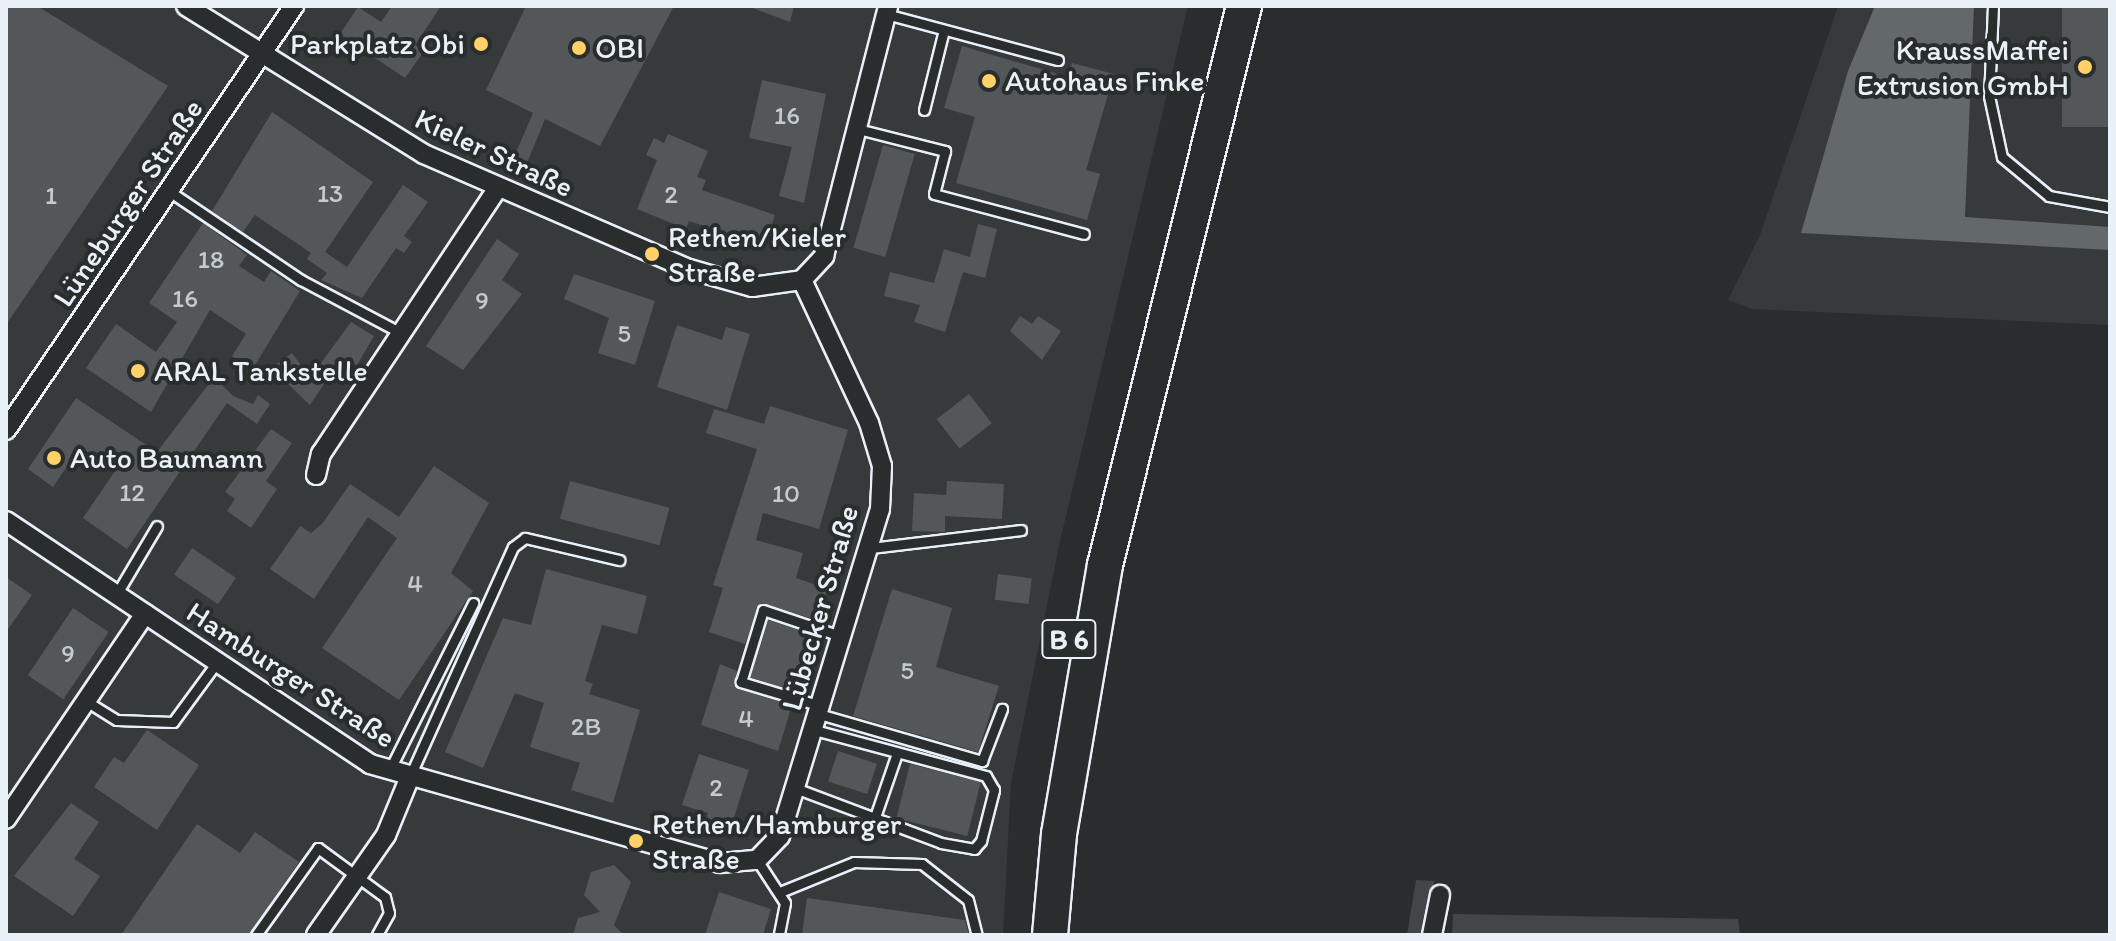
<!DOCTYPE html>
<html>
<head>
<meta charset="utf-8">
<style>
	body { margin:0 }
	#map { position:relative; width:2116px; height:941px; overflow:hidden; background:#2a2d2e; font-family:Itim,sans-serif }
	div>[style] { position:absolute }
	.built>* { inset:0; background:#363a3b }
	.green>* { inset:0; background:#424648 }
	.water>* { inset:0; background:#63686b }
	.building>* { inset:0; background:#535759; transform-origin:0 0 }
	.roads { filter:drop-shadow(2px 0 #e8f1f8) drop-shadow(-2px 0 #e8f1f8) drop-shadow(0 2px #e8f1f8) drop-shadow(0 -2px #e8f1f8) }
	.lane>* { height:9px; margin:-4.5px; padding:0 4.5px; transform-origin:4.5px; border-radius:4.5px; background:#2a2d2e }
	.street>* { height:18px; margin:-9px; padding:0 9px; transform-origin:9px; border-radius:9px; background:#2a2d2e }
	.highway>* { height:34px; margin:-17px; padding:0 17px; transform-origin:17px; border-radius:17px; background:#2a2d2e }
	.dots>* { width:22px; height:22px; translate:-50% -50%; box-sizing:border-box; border:4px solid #2a2d2e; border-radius:50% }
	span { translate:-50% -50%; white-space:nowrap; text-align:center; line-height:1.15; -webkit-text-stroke:8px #2a2d2e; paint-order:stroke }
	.number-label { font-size:26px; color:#c3cad0 }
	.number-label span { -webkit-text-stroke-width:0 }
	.shield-label span { padding:2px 6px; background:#2a2d2e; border:2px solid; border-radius:6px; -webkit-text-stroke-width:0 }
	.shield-label { font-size:28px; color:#e8f1f8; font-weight:700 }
	.poi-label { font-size:30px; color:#e8f1f8 }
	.right { translate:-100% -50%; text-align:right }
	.left { translate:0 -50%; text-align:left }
	.street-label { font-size:30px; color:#e8f1f8 }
	.frame { position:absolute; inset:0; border:8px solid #e8f1f8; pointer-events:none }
</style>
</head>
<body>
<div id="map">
	<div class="built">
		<i style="clip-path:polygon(6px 6px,1188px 6px,1060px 541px,1011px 783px,1003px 935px,6px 935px)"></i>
		<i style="clip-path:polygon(1838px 6px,2110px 6px,2110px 325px,1752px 309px,1728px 300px,1760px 235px)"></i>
	</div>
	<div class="green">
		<i style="clip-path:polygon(1416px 880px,1434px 881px,1424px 935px,1407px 935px)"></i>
		<i style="clip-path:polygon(1453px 914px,1738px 919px,1740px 935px,1452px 935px)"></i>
	</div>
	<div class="water">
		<i style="clip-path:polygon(1875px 6px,1974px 6px,1965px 217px,2110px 227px,2110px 250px,1801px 233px,1848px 71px)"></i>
	</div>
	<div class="building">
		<i style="clip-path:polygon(6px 6px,37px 6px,168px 86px,6px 325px)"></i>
		<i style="clip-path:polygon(392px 6px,441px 6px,415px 45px,424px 51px,405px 78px,340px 34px,358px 7px,381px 22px)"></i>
		<i style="clip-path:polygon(526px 6px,674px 6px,600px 146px,545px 119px,527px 163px,514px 157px,533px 113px,486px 90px)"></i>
		<i style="clip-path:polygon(747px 6px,794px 6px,790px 22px)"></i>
		<i style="left:2062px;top:6px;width:48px;height:121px"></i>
		<i style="clip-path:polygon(962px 46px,1068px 77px,1072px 63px,1114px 74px,1086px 170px,1100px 174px,1087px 220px,956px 183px,975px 117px,944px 108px)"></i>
		<i style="clip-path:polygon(762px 80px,826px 94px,804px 203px,779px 196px,792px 147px,749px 138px)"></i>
		<i style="clip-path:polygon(272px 112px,373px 182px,325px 252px,347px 267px,403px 185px,428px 202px,404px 236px,412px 242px,404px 253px,396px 248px,362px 298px,321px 280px,327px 273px,307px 259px,311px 253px,255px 215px,243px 232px,212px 211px)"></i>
		<i style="clip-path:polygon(668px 134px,708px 151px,697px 177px,706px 180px,702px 190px,775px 215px,765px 246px,689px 221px,686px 229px,637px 209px,657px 160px,646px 155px,654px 138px,664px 143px)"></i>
		<i style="left:883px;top:145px;width:33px;height:107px;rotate:16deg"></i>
		<i style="clip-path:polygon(203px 223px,247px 255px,239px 266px,264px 282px,271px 271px,300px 291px,252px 370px,232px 356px,246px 334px,210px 310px,151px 412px,86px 368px,116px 324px,156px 352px,177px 322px,149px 303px)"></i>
		<i style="clip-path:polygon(978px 224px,997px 229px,985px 278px,963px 272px,945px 332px,914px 322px,920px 305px,884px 296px,890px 272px,934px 283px,944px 249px,970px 257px)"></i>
		<i style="clip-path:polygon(497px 239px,519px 254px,502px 280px,522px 294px,463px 370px,426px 346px)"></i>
		<i style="clip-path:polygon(574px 274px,655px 301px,635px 365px,598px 353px,609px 318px,564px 299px)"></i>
		<i style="clip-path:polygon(1020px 316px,1032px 324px,1038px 316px,1061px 331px,1042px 360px,1010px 331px)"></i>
		<i style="clip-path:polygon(351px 322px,374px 336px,357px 365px,349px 360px,339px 376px,332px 372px,310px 405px,271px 368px,292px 353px,310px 378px)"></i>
		<i style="clip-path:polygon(677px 325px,722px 340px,726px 327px,750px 334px,727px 410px,657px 387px)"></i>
		<i style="clip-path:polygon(214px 377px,233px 396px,253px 404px,258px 395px,270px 404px,257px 424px,227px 403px,127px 549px,83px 518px,115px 471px,80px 447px,53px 487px,28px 469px,76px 398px,157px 452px)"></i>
		<i style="left:969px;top:394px;width:37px;height:41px;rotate:52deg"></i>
		<i style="clip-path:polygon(770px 406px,848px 430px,819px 529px,763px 513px,756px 540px,803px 553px,796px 578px,828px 589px,817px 620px,761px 603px,745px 644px,709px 632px,723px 588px,713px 585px,757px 449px,706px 433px,714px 409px,764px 424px)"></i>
		<i style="clip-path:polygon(271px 429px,292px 443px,266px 481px,277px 489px,251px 528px,227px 511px,235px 499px,225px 492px)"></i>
		<i style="clip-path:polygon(434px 466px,489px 503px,451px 573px,473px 591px,399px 700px,322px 648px,397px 538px,368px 517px,314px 599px,270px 569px,300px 526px,311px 533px,322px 524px,350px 484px,399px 517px)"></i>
		<i style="left:570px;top:481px;width:103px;height:39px;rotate:15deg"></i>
		<i style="clip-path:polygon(947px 481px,1004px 484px,1002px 519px,945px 516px,945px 532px,912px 531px,914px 493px,946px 495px)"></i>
		<i style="left:192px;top:548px;width:53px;height:32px;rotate:34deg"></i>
		<i style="clip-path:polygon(546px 569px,647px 596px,637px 634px,602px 625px,585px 681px,593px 684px,589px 694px,640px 710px,613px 803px,571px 790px,580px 763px,530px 747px,544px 703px,515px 693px,483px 768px,445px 752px,503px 618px,531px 625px)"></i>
		<i style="left:998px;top:574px;width:34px;height:26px;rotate:7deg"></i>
		<i style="clip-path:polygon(6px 577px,32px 595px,6px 632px)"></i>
		<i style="clip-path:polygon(892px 589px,952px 608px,936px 667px,999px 686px,978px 752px,853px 716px)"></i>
		<i style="left:73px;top:608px;width:43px;height:81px;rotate:34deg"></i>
		<i style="left:768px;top:620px;width:52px;height:60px;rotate:18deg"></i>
		<i style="clip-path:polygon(720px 664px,737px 671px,738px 689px,792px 705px,778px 751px,701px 725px)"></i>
		<i style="clip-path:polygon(147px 730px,199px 765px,157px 830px,94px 787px,114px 757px,124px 763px)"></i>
		<i style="left:838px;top:751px;width:41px;height:32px;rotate:18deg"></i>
		<i style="clip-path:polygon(699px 754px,749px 770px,729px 833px,704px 824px,708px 813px,682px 805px)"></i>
		<i style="left:910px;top:764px;width:73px;height:56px;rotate:14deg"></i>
		<i style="clip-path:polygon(71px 803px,99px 822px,74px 859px,100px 876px,73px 916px,14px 876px)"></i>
		<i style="clip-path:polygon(197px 824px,240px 853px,255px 832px,299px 862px,249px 935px,121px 935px)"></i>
		<i style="clip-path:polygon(614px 865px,631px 882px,614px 925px,624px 935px,573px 935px,578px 918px,600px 912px,584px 895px,591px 872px)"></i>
		<i style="clip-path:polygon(719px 892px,771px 909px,763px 935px,705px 935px)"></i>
		<i style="clip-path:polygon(807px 898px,965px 920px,969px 935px,802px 935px)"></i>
	</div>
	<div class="roads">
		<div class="lane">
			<i style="left:1993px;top:6px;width:90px;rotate:92.5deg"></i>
			<i style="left:1989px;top:96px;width:62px;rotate:78deg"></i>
			<i style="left:2002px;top:157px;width:61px;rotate:39.7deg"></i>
			<i style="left:2049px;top:196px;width:62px;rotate:10.2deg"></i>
			<i style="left:886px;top:14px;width:178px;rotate:15deg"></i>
			<i style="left:924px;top:110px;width:82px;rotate:-76deg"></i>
			<i style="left:858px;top:129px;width:90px;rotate:14.2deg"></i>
			<i style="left:945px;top:151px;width:44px;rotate:104.3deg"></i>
			<i style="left:934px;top:194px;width:155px;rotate:14.9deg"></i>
			<i style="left:169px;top:191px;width:159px;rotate:34deg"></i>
			<i style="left:301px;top:280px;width:113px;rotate:27.9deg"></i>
			<i style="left:871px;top:548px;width:151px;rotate:-6.8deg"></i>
			<i style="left:116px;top:595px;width:80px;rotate:-59.3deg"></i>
			<i style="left:86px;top:701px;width:36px;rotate:32deg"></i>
			<i style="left:117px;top:720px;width:56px;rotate:2deg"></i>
			<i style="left:173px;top:722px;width:74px;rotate:-53.7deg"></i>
			<i style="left:821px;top:706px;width:84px;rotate:-163.3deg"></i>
			<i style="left:741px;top:682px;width:75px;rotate:-73deg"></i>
			<i style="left:763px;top:610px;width:84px;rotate:18.6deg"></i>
			<i style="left:819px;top:714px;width:170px;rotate:16.1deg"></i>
			<i style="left:982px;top:761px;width:56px;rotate:-69deg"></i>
			<i style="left:389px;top:771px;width:188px;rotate:-63.4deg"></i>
			<i style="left:410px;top:776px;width:251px;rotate:-65.8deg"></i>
			<i style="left:513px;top:547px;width:15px;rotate:-37deg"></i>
			<i style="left:525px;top:538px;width:97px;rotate:13.2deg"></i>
			<i style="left:795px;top:788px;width:156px;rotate:20.6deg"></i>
			<i style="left:941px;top:843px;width:34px;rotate:10deg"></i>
			<i style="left:974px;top:849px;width:11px;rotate:-49deg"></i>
			<i style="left:981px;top:841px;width:53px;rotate:-75.7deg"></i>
			<i style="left:994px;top:790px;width:16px;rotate:-120deg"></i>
			<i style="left:986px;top:776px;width:178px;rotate:-165deg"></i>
			<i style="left:875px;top:817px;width:68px;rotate:-71deg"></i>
			<i style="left:757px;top:860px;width:51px;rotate:56.9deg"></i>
			<i style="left:785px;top:903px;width:33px;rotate:101deg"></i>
			<i style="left:780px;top:892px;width:80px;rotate:-22.1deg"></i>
			<i style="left:854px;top:862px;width:68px;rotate:1.7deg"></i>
			<i style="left:922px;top:864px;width:58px;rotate:38deg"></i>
			<i style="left:968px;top:900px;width:36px;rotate:76deg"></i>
			<i style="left:256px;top:935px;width:107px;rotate:-54.5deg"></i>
			<i style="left:318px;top:848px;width:83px;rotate:36.2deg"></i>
			<i style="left:385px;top:897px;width:16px;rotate:76deg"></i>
			<i style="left:389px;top:913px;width:25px;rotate:119deg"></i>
		</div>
		<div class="street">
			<i style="left:186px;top:6px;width:280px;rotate:31.9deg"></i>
			<i style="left:424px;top:154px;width:289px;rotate:23.5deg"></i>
			<i style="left:689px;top:269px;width:66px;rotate:15.9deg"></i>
			<i style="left:752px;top:287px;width:50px;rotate:-8deg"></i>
			<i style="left:802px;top:280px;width:33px;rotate:-47deg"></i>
			<i style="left:824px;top:256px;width:258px;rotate:-75.6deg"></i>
			<i style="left:6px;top:430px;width:513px;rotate:-55.81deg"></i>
			<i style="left:316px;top:475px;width:22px;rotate:-77deg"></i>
			<i style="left:321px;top:454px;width:318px;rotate:-56.4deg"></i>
			<i style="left:6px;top:521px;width:438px;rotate:33.7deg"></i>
			<i style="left:370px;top:764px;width:364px;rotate:15.8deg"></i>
			<i style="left:720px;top:863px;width:37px;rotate:-5deg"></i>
			<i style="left:757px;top:860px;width:33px;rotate:-46deg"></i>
			<i style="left:780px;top:836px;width:342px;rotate:-73deg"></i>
			<i style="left:880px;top:509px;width:43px;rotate:-87.3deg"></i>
			<i style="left:882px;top:466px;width:45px;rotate:-106.8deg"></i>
			<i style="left:869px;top:423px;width:158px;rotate:-115.1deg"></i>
			<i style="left:6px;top:819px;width:248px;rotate:-55.9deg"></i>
			<i style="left:316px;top:935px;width:122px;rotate:-55deg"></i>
			<i style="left:386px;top:835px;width:61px;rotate:-67.7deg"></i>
			<i style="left:1432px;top:935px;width:41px;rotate:-78.7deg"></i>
		</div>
		<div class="highway">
			<i style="left:1050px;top:935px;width:101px;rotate:-84.9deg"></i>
			<i style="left:1059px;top:834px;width:273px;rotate:-80.3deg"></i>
			<i style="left:1105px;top:565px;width:576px;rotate:-76.04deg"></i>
		</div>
	</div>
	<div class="dots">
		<i style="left:481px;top:44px;background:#ffd166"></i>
		<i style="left:579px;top:48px;background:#ffd166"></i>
		<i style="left:2085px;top:67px;background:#ffd166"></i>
		<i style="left:989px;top:81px;background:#ffd166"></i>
		<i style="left:652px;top:254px;background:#ffd166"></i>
		<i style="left:138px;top:371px;background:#ffd166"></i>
		<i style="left:54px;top:458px;background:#ffd166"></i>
		<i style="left:636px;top:841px;background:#ffd166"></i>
	</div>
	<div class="number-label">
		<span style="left:787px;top:116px">16</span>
		<span style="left:330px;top:194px">13</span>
		<span style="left:671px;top:195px">2</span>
		<span style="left:51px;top:196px">1</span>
		<span style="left:211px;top:260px">18</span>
		<span style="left:185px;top:299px">16</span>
		<span style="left:482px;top:301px">9</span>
		<span style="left:624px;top:334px">5</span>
		<span style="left:132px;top:493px">12</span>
		<span style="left:786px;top:494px">10</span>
		<span style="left:415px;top:584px">4</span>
		<span style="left:68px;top:654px">9</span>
		<span style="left:907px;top:671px">5</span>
		<span style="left:746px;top:719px">4</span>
		<span style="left:586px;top:727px">2B</span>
		<span style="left:716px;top:788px">2</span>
	</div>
	<div class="shield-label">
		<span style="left:1069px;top:639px">B 6</span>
	</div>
	<div class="poi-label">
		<span class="right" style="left:465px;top:44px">Parkplatz Obi</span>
		<span class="left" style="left:595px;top:48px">OBI</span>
		<span class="right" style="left:2069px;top:67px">KraussMaffei<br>Extrusion GmbH</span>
		<span class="left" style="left:1005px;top:81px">Autohaus Finke</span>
		<span class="left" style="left:668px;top:254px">Rethen/Kieler<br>Straße</span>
		<span class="left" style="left:154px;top:371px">ARAL Tankstelle</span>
		<span class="left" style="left:70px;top:458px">Auto Baumann</span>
		<span class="left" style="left:652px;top:841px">Rethen/Hamburger<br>Straße</span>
	</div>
	<div class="street-label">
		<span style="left:494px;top:153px;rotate:25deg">Kieler Straße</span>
		<span style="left:128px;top:203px;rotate:-56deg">Lüneburger Straße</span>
		<span style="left:820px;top:608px;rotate:-74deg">Lübecker Straße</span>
		<span style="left:291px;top:675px;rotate:33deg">Hamburger Straße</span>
	</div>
	<div class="frame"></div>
</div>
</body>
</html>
